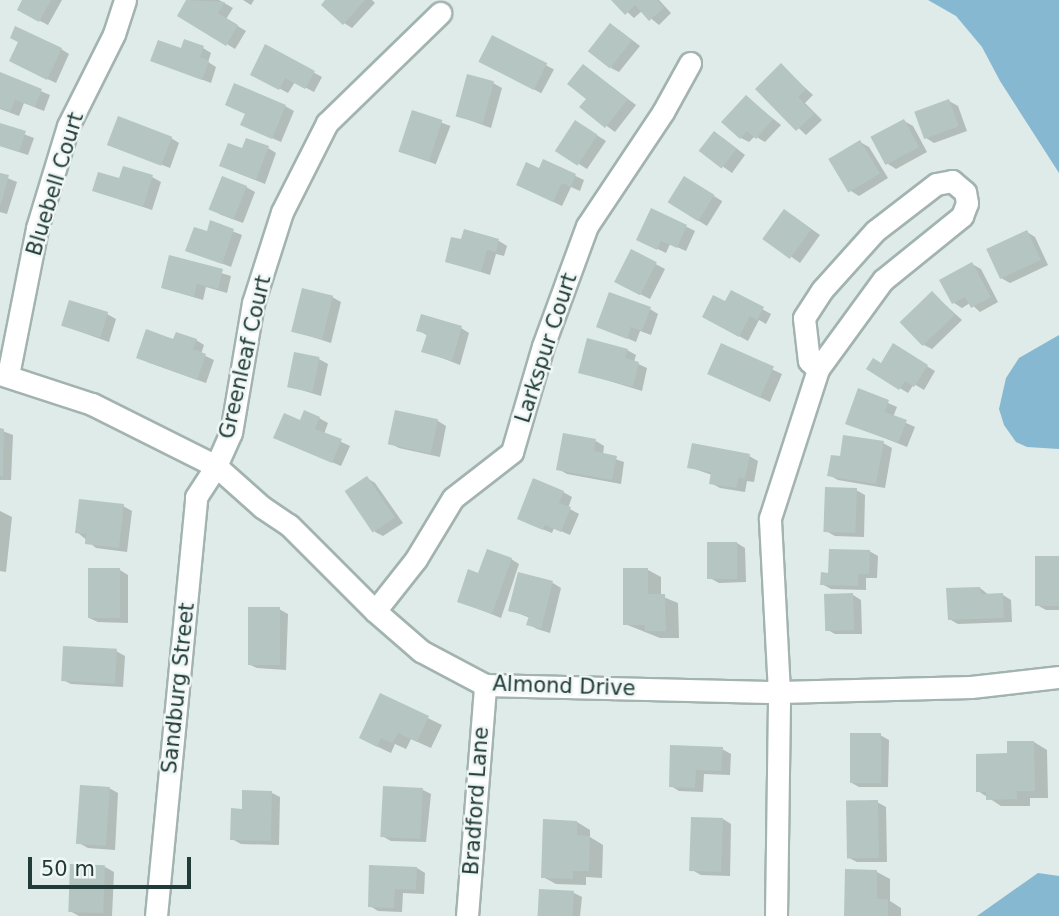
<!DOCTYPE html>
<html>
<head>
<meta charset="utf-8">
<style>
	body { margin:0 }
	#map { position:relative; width:1059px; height:916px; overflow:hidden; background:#dfebe8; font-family:"DejaVu Sans",sans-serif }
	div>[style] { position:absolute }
	.water>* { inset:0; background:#86b8d1 }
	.shadow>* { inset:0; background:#0003; transform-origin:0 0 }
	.building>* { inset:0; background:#b5c5c1; transform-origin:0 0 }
	.roads { filter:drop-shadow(2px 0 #a2b3b0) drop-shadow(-2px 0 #a2b3b0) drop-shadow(0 2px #a2b3b0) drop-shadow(0 -2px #a2b3b0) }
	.minor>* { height:21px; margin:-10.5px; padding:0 10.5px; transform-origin:10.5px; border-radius:10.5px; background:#fff }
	span { translate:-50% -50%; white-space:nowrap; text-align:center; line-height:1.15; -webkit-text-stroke:5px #f0f7f5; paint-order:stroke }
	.street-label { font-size:21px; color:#203b38 }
	.scale { position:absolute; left:28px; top:857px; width:163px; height:32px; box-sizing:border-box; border:4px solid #203b38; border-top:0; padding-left:9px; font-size:21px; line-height:24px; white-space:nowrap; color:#203b38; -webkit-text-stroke:5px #f0f7f5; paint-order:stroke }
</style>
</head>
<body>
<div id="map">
	<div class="water">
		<i style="clip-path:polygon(928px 0,1059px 0,1059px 173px,1000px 81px,982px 47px,956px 16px)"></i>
		<i style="clip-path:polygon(1059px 335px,1059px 449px,1027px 447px,1016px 442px,1004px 425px,999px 409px,1006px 378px,1019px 358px)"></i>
		<i style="clip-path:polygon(1038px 873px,1059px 876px,1059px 916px,977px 916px)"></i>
	</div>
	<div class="shadow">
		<i style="clip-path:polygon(24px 0,62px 0,48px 25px,19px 10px)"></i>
		<i style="clip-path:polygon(188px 0,219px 0,233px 8px,226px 19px,246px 31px,235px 49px,179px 15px)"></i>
		<i style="clip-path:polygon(243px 0,254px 0,251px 5px)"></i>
		<i style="clip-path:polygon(327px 0,372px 0,375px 3px,352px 28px,344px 23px)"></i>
		<i style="clip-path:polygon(614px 0,659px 0,671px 13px,659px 25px,642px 11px,634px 18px)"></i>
		<i style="clip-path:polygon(619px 30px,640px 46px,619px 72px,611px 68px)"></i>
		<i style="left:493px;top:37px;width:69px;height:27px;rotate:28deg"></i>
		<i style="clip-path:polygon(266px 47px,322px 77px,314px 92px,295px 82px,288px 93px,252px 74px)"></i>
		<i style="clip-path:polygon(203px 48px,211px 53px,208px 62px,216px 67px,211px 83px,152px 60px,182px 50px)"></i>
		<i style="clip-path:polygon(61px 49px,69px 54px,56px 83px,20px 66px)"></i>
		<i style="clip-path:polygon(584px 66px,636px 105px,615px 132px,581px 107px,588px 98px)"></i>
		<i style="clip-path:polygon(781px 66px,813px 95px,805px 103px,822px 120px,806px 135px,757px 89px)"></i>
		<i style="clip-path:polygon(0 74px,50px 95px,44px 111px,24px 103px,19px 116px,0 109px)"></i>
		<i style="clip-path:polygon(493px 83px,502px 88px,491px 128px,458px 116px)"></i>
		<i style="clip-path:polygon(746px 97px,781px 125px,765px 142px,755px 136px,749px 142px,741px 138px)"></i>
		<i style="clip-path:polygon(949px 101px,958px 106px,967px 131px,934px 143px,926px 138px)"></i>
		<i style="clip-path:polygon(285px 106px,294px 111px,281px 142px,251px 129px,247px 114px)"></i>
		<i style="left:414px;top:112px;width:39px;height:41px;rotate:21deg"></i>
		<i style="clip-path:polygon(904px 121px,913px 126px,927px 152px,896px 169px,888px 164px)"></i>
		<i style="clip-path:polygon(0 125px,34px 138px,28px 155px,0 146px)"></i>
		<i style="clip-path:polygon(584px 127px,606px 141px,587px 169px,579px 164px)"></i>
		<i style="clip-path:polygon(171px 138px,179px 143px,170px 168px,110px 144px)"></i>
		<i style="clip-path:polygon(723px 138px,745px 155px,732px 173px,701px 151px)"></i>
		<i style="clip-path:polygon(860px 142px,869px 147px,888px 178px,859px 196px,851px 191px)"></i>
		<i style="clip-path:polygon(268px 148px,276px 153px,265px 184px,230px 170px,243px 150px)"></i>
		<i style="clip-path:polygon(544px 161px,584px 180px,580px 191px,571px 187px,562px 206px,526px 189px)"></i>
		<i style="clip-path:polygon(0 175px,17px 182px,7px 214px,0 212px)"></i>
		<i style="clip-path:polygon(152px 177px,161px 182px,152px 210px,94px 190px,120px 181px)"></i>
		<i style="left:685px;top:178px;width:44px;height:29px;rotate:32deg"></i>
		<i style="clip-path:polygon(246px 187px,255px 192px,243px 223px,219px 214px)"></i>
		<i style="clip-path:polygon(652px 210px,695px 231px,686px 251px,670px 244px,666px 253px,647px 244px)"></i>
		<i style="clip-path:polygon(793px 216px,820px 235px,800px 263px,765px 238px)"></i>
		<i style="clip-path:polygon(212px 223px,242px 235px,231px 267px,188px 250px,208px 234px)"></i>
		<i style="clip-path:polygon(1027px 232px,1035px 237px,1048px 265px,1010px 283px,1001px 278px)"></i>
		<i style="clip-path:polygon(499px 241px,507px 246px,504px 256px,496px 254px,490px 275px,447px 261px)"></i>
		<i style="clip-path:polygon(631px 251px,665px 269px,650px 299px,624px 286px)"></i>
		<i style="clip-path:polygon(170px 258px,231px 276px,227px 293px,206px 287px,203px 300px,163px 288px)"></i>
		<i style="clip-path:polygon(972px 264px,981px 269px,998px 302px,980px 312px,970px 303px,962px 308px,954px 303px)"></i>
		<i style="clip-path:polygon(732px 292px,771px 314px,766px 324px,759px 320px,748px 341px,704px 317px,726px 304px)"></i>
		<i style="clip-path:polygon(932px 293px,962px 320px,932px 349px,924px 345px)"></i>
		<i style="clip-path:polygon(332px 297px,341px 302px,331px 343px,294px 331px)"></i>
		<i style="clip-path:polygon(650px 309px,658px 314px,651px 335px,640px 331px,636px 342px,598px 326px)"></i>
		<i style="clip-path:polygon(107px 314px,116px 319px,109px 342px,64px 326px)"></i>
		<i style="clip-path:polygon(461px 328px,469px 333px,460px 365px,424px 351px,428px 336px,418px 330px)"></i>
		<i style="clip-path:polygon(196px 340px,204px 345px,201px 354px,214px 360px,206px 383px,147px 362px,175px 341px)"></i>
		<i style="clip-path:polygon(722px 346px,782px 374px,770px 402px,718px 378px)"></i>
		<i style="clip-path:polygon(893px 346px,935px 371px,924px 390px,914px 384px,908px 393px,868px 369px,882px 365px)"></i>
		<i style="clip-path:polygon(627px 350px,636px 355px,634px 362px,647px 368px,642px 391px,580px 372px)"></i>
		<i style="clip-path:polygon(319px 359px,328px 364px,321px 396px,288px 386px)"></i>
		<i style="clip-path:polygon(859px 390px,897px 407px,893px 417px,915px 427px,907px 447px,847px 423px)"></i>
		<i style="clip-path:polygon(397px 412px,438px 421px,446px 426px,440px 457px,399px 448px,390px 443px)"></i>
		<i style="clip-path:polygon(319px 418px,328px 423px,324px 434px,350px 446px,341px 466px,284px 442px,301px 422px)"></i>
		<i style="clip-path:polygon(0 430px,13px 435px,11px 480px,0 480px)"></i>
		<i style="clip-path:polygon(596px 441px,604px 446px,603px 455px,624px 462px,621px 484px,567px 474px,558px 469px)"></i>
		<i style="clip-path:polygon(883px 443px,892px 448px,885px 488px,838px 480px,829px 475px,841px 458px)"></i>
		<i style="clip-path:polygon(749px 456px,758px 461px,754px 482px,747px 481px,745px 492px,720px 488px,711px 483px,712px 475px,689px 467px)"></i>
		<i style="clip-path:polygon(367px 478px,375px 483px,403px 523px,383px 536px,375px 532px)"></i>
		<i style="clip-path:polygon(856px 490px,865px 495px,864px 537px,835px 536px,826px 531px)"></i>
		<i style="clip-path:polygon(563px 492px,572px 497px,568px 508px,579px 514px,570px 535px,554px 528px,552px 533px,527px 523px)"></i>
		<i style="clip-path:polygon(123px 506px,132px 511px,127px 552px,96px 548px,77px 532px)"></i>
		<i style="clip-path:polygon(0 511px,12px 517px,6px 572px,0 571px)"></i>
		<i style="clip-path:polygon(737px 543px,745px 548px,746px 582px,719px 583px,710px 578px)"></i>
		<i style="clip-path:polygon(869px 551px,878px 556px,877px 578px,866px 578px,866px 590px,831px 589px,822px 584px,830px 574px)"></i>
		<i style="clip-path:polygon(1036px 558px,1059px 558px,1059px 610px,1046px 610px,1037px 605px)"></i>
		<i style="clip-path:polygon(511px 559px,519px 564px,501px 618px,459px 601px,479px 575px)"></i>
		<i style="clip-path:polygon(120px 570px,128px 575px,128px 623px,98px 622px,89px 618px)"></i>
		<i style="clip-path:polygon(648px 570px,661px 577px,661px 596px,678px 603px,679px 638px,660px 638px,625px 624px)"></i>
		<i style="clip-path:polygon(553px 583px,561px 588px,550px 633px,537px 629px,528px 624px,530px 618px,510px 610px)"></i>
		<i style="clip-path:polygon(980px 588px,989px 595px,1003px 595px,1011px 600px,1012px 622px,958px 624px,949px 619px)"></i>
		<i style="clip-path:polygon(853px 595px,861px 600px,862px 634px,835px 634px,826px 629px)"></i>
		<i style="clip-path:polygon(279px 609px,288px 614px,286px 670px,257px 668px,248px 664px)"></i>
		<i style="clip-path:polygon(116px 651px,125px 656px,123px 687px,71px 684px,63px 680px)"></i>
		<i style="clip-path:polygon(381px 695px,442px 725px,431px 748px,411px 739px,406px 749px,395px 744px,391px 753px,374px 745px)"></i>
		<i style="clip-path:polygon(880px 735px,889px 740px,888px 787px,859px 787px,850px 782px)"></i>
		<i style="clip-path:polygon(1034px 742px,1047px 750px,1048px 798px,1030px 798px,1030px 806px,1001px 806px,978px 791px,1009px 755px)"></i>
		<i style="clip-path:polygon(722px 749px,731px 754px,730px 775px,704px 774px,703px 792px,679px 791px,671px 786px)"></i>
		<i style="clip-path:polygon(109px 788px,118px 793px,115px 850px,88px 848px,79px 843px)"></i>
		<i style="clip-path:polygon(423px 790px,431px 794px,426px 842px,391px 841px,382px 836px)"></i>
		<i style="clip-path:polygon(272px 793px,280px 797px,279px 845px,241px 844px,232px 839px,243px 810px)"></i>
		<i style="clip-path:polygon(877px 802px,886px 807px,887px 862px,857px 862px,849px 858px)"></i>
		<i style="clip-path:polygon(723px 819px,731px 824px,730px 876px,701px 875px,692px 870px)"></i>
		<i style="clip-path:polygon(577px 822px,590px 830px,590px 837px,603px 845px,602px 878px,586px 877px,586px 885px,556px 884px,543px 877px)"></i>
		<i style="clip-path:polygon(105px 867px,114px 872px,112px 916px,79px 916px,70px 911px)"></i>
		<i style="clip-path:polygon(417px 868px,425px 873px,424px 894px,403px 893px,402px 912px,378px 911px,370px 906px)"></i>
		<i style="clip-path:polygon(877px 872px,890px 879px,890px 901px,901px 908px,901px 916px,846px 916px)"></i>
		<i style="clip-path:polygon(574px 893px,582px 897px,580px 916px,540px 916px)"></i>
	</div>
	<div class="building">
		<i style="clip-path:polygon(22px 0,51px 0,39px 22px,17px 10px)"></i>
		<i style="clip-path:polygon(186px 0,225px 2px,218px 13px,238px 25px,226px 46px,177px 16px)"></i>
		<i style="clip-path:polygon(325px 0,365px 0,343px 25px,321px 5px)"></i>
		<i style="clip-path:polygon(611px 0,657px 0,664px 8px,649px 21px,635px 5px,625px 15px)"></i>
		<i style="left:610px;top:23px;width:28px;height:36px;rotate:38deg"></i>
		<i style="clip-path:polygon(15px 26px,62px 48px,47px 80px,9px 61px,18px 42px,10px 38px)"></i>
		<i style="left:492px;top:35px;width:62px;height:30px;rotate:27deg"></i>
		<i style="clip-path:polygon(184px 39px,204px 46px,200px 57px,209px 61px,202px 80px,150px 61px,158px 40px,181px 48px)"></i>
		<i style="clip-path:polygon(265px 44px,315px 71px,305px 89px,285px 78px,279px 90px,250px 75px)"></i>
		<i style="clip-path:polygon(781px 63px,806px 89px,798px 97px,814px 114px,796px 131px,755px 89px)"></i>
		<i style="clip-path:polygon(583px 64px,628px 99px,605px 128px,579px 107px,586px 99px,567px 84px)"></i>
		<i style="clip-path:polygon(0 72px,42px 89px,35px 107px,15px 100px,10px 112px,0 108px)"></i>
		<i style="left:467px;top:74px;width:28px;height:44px;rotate:15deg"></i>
		<i style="clip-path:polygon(234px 83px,286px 105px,272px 139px,240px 125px,245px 114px,225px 105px)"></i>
		<i style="clip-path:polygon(746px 95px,773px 119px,756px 139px,747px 131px,740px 139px,721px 122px)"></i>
		<i style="left:949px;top:99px;width:29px;height:37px;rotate:70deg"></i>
		<i style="left:412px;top:110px;width:32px;height:44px;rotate:18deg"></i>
		<i style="left:118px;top:116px;width:58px;height:31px;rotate:21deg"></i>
		<i style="left:904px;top:119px;width:32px;height:38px;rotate:62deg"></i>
		<i style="left:575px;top:120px;width:27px;height:37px;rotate:33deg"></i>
		<i style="clip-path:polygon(0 123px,26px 131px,19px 152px,0 146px)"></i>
		<i style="left:714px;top:131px;width:29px;height:25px;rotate:38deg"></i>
		<i style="clip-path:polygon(246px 138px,269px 146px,256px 180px,219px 166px,228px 143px,242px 148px)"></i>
		<i style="left:860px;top:140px;width:39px;height:37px;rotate:59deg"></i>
		<i style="clip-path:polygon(543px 159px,576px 174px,571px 187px,562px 183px,553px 202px,516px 185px,526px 162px,539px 168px)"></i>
		<i style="clip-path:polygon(123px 166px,153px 175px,143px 207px,92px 191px,98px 172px,119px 178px)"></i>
		<i style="clip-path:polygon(0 173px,9px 175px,1px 204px,0 204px)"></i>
		<i style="left:222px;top:176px;width:27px;height:36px;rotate:22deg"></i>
		<i style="left:684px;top:176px;width:36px;height:31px;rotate:32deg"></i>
		<i style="clip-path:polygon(651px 208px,687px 225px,677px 248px,661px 241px,657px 250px,636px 240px)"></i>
		<i style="left:784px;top:209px;width:34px;height:37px;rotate:36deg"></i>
		<i style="clip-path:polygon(210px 220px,234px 229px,222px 264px,185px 251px,194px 227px,207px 231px)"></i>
		<i style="clip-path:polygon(464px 229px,499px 239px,496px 252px,487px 250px,481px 272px,445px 262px,451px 237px,461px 239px)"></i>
		<i style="left:1027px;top:230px;width:33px;height:45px;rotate:65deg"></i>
		<i style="left:631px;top:249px;width:29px;height:37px;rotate:27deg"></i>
		<i style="clip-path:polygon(169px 255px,223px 269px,218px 289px,197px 284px,194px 297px,161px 288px)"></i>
		<i style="clip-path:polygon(972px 262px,991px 297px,971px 308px,965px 297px,952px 304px,939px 280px)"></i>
		<i style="left:302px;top:288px;width:32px;height:45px;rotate:14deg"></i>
		<i style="clip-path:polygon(731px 290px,764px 307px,757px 320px,750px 316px,739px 337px,702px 317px,713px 295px,725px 301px)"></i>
		<i style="left:932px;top:291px;width:33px;height:45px;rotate:46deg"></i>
		<i style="clip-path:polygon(609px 292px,651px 307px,642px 331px,631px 327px,627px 339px,596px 327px)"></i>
		<i style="left:69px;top:300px;width:41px;height:27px;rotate:17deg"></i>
		<i style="clip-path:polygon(421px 314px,462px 326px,452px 361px,421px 352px,427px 334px,416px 331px)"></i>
		<i style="clip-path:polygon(146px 329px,173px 339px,176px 332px,197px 339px,193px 349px,206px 354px,197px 380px,136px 358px)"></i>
		<i style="clip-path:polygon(587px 338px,628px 349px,625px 358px,639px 362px,633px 387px,578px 373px)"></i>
		<i style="left:721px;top:343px;width:58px;height:34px;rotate:24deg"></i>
		<i style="clip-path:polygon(893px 343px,928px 365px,914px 387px,905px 381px,899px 390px,866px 369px,873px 358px,881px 363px)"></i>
		<i style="left:294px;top:352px;width:26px;height:36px;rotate:11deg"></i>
		<i style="clip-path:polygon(858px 388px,889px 400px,885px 412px,907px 420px,898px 443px,845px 424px)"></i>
		<i style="clip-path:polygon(304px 410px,320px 417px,315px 429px,342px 439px,332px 463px,273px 438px,284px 413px,300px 420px)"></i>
		<i style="left:395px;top:410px;width:44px;height:35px;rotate:12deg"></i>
		<i style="clip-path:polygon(0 428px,4px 429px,3px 477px,0 476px)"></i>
		<i style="clip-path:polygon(563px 433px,596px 439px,594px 451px,617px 456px,612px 480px,556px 470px)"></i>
		<i style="clip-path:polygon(843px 435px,884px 441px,876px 484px,827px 476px,831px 455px,840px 456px)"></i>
		<i style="clip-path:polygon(692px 443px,750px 454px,745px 479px,739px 477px,736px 488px,709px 484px,711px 472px,687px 468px)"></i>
		<i style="left:367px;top:476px;width:50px;height:27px;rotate:56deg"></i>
		<i style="clip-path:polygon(533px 478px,564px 491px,559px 503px,571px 507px,561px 532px,545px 525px,543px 530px,517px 519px)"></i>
		<i style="left:825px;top:487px;width:32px;height:45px;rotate:2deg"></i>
		<i style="clip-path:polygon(79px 499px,124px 504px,119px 548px,85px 544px,86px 534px,75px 533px)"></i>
		<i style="left:707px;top:542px;width:30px;height:37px"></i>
		<i style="clip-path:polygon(487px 549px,512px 558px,492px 614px,457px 602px,468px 569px,478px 573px)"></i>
		<i style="clip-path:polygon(829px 549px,870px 550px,869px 574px,858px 574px,858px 586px,820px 585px,821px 572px,828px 573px)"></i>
		<i style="left:1035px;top:556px;width:24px;height:50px"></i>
		<i style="left:88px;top:568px;width:32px;height:50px"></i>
		<i style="clip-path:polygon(623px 568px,648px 568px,648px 594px,665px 594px,666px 631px,645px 631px,645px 625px,623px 625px)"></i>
		<i style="clip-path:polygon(518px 572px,553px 581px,541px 629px,526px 625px,529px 616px,508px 611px)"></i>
		<i style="clip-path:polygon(980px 587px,981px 594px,1003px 593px,1004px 618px,948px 620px,946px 588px)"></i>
		<i style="left:853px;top:593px;width:37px;height:29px;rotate:88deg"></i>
		<i style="left:248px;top:607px;width:32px;height:58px"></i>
		<i style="left:63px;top:646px;width:54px;height:35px;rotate:3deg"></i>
		<i style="clip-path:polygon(380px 693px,429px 716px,417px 742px,398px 733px,392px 743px,381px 738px,377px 747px,359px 738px)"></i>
		<i style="left:850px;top:733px;width:31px;height:50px"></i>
		<i style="clip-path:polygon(1007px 741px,1034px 741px,1035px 791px,1017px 791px,1017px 799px,986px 800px,986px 792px,976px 792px,976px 754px,1007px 753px)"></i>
		<i style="clip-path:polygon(670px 745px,723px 747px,721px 771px,696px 770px,695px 788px,669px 787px)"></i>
		<i style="left:80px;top:785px;width:30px;height:59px;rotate:4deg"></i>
		<i style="left:383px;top:786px;width:40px;height:51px;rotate:3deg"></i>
		<i style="clip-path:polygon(242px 790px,272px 791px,271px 841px,230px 840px,231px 808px,242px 809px)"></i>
		<i style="left:878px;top:800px;width:58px;height:32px;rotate:89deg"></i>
		<i style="left:691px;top:817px;width:32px;height:54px;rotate:2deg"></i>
		<i style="clip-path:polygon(543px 819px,577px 821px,577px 835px,590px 836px,589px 871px,573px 871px,573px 879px,541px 878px)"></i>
		<i style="left:70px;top:864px;width:35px;height:48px;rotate:2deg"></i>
		<i style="clip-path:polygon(369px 865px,417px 867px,416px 890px,395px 889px,394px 908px,368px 907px)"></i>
		<i style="clip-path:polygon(845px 869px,877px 870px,877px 899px,888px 899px,888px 916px,844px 916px)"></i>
		<i style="left:539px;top:889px;width:35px;height:27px;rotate:3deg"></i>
	</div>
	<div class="roads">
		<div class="minor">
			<i style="left:0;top:374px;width:97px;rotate:18.1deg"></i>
			<i style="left:92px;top:404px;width:139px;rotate:26.6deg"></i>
			<i style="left:216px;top:466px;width:62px;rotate:41.7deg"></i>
			<i style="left:262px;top:507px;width:32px;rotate:34deg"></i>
			<i style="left:289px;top:525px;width:122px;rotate:45deg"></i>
			<i style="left:375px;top:611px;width:61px;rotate:41deg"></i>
			<i style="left:421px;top:651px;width:72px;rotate:28deg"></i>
			<i style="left:485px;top:685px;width:294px;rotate:1.4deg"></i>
			<i style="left:779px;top:692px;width:192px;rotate:-1.5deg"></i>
			<i style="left:971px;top:687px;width:89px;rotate:-6.5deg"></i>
			<i style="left:8px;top:375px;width:150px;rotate:-78.8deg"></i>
			<i style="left:37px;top:228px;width:107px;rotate:-73.1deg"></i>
			<i style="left:68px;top:126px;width:103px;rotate:-63.4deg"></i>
			<i style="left:114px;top:34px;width:36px;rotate:-72deg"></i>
			<i style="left:375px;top:611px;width:66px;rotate:-51.7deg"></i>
			<i style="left:416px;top:559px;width:71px;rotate:-58.8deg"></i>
			<i style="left:453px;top:498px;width:75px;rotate:-37.9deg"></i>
			<i style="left:512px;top:452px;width:110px;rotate:-73.7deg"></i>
			<i style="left:543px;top:346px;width:128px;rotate:-69.9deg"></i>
			<i style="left:587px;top:226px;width:137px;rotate:-56.3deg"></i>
			<i style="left:663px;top:112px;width:56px;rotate:-61.1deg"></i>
			<i style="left:156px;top:916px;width:421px;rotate:-84.5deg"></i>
			<i style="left:196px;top:497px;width:37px;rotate:-57deg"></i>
			<i style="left:216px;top:466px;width:36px;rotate:-66deg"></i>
			<i style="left:231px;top:433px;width:132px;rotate:-80.4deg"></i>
			<i style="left:253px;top:303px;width:96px;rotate:-72.3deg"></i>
			<i style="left:282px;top:212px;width:100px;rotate:-63.2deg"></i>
			<i style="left:327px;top:123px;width:158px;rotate:-44.2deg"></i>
			<i style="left:467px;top:916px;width:232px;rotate:-85.5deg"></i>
			<i style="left:776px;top:916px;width:224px;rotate:-89.2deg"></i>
			<i style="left:779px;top:692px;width:174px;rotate:-93deg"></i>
			<i style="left:770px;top:518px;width:157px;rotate:-72.1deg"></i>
			<i style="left:818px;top:369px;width:110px;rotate:-53.9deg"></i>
			<i style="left:883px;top:280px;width:102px;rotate:-39deg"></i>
			<i style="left:962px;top:216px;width:14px;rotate:-69deg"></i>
			<i style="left:967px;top:203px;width:11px;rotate:-100deg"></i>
			<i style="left:965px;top:192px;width:17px;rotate:-140deg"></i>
			<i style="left:952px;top:181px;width:16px;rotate:169deg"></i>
			<i style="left:936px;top:184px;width:77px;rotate:142.4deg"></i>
			<i style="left:875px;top:231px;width:79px;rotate:131.9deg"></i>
			<i style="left:822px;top:290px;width:33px;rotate:123deg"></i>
			<i style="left:804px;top:318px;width:43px;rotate:83.4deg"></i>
			<i style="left:809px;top:361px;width:12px;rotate:42deg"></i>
		</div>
	</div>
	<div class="street-label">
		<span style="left:55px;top:184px;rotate:-73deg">Bluebell Court</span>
		<span style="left:546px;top:348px;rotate:-72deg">Larkspur Court</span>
		<span style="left:245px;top:357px;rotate:-77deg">Greenleaf Court</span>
		<span style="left:564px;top:686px;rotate:2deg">Almond Drive</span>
		<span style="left:178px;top:688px;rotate:-84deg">Sandburg Street</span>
		<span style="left:476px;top:801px;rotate:-86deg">Bradford Lane</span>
	</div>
	<div class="scale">50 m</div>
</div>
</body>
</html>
